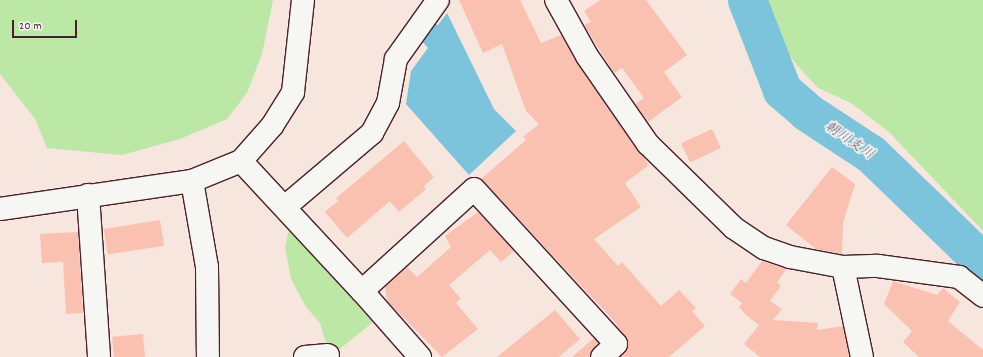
<!DOCTYPE html>
<html>
<head>
<meta charset="utf-8">
<style>
	body { margin:0 }
	#map { position:relative; width:983px; height:357px; overflow:hidden; background:#f7e6de; font-family:Dekko,"Klee One",sans-serif }
	div>[style] { position:absolute }
	.green>* { inset:0; background:#bce8a5 }
	.water>* { inset:0; background:#7bc4dc }
	.river>* { height:39px; margin:-19.5px; padding:0 19.5px; transform-origin:19.5px; border-radius:19.5px; background:#7bc4dc }
	.building>* { inset:0; background:#fac1b1; transform-origin:0 0 }
	.roads { filter:drop-shadow(1px 0 #4a1f2b) drop-shadow(-1px 0 #4a1f2b) drop-shadow(0 1px #4a1f2b) drop-shadow(0 -1px #4a1f2b) }
	.minor>* { height:22px; margin:-11px; padding:0 11px; transform-origin:11px; border-radius:11px; background:#f6f6f2 }
	span { translate:-50% -50%; white-space:nowrap; text-align:center; line-height:1.15; -webkit-text-stroke:3.5px #f6f6f2; paint-order:stroke }
	.water-label { font-size:14px; color:#595160; font-style:italic }
	.scale { position:absolute; left:12px; top:20px; width:65px; height:18px; box-sizing:border-box; border:2px solid #4a1f2b; border-top:0; padding-left:5px; font-size:12px; line-height:14px; white-space:nowrap; color:#4a1f2b; -webkit-text-stroke:3px #f6f6f2; paint-order:stroke }
</style>
</head>
<body>
<div id="map">
	<div class="green">
		<i style="clip-path:polygon(0 0,273px 0,262px 54px,247px 93px,227px 119px,180px 139px,122px 155px,47px 148px,35px 119px,0 74px)"></i>
		<i style="clip-path:polygon(761px 0,983px 0,983px 231px,889px 132px,851px 103px,818px 88px,795px 63px,769px 24px)"></i>
		<i style="clip-path:polygon(289px 229px,373px 322px,330px 357px,320px 323px,306px 307px,291px 279px,285px 247px)"></i>
	</div>
	<div class="water">
		<i style="clip-path:polygon(447px 13px,494px 109px,516px 131px,469px 175px,406px 104px,411px 71px,428px 48px,421px 40px,433px 22px,438px 25px)"></i>
	</div>
	<div class="river">
		<i style="left:747px;top:0;width:97px;rotate:68.7deg"></i>
		<i style="left:782px;top:90px;width:33px;rotate:41deg"></i>
		<i style="left:807px;top:112px;width:77px;rotate:33.3deg"></i>
		<i style="left:871px;top:154px;width:156px;rotate:44deg"></i>
	</div>
	<div class="building">
		<i style="clip-path:polygon(459px 0,520px 0,541px 43px,561px 35px,649px 165px,625px 183px,641px 207px,594px 239px,618px 266px,622px 262px,661px 306px,679px 290px,696px 308px,692px 311px,705px 326px,669px 357px,620px 357px,628px 342px,614px 321px,481px 179px,526px 140px,523px 137px,539px 124px,526px 111px,502px 44px,483px 53px)"></i>
		<i style="clip-path:polygon(600px 0,646px 0,687px 55px,664px 72px,682px 97px,648px 122px,635px 104px,644px 98px,622px 68px,614px 73px,584px 25px,591px 22px,584px 11px)"></i>
		<i style="left:712px;top:129px;width:21px;height:34px;rotate:65deg"></i>
		<i style="clip-path:polygon(404px 141px,434px 177px,424px 186px,426px 189px,399px 212px,390px 201px,347px 238px,325px 212px,338px 201px,336px 198px)"></i>
		<i style="clip-path:polygon(832px 167px,855px 184px,843px 223px,842px 254px,816px 249px,786px 225px)"></i>
		<i style="clip-path:polygon(478px 212px,514px 251px,501px 262px,490px 250px,449px 285px,461px 299px,456px 303px,478px 329px,442px 357px,387px 301px,385px 287px,407px 267px,417px 277px,451px 247px,445px 236px)"></i>
		<i style="left:160px;top:220px;width:26px;height:57px;rotate:81deg"></i>
		<i style="clip-path:polygon(78px 232px,83px 313px,66px 314px,63px 262px,42px 263px,40px 234px)"></i>
		<i style="clip-path:polygon(762px 261px,786px 269px,777px 283px,781px 286px,770px 301px,782px 309px,773px 320px,818px 323px,817px 330px,843px 326px,849px 357px,760px 357px,744px 344px,759px 325px,747px 316px,739px 307px,742px 303px,730px 294px,741px 279px,746px 283px)"></i>
		<i style="clip-path:polygon(893px 281px,937px 295px,943px 288px,960px 302px,948px 321px,983px 350px,983px 357px,919px 357px,903px 342px,912px 331px,884px 304px)"></i>
		<i style="clip-path:polygon(555px 310px,580px 339px,559px 357px,497px 357px)"></i>
		<i style="left:143px;top:334px;width:23px;height:31px;rotate:85deg"></i>
		<i style="clip-path:polygon(594px 338px,598px 343px,590px 357px,572px 357px)"></i>
	</div>
	<div class="roads">
		<div class="minor">
			<i style="left:556px;top:0;width:64px;rotate:61deg"></i>
			<i style="left:587px;top:56px;width:107px;rotate:55.3deg"></i>
			<i style="left:648px;top:144px;width:120px;rotate:44.3deg"></i>
			<i style="left:734px;top:228px;width:36px;rotate:34deg"></i>
			<i style="left:764px;top:248px;width:28px;rotate:19deg"></i>
			<i style="left:790px;top:257px;width:54px;rotate:10.7deg"></i>
			<i style="left:843px;top:267px;width:35px;rotate:-2deg"></i>
			<i style="left:878px;top:266px;width:82px;rotate:7.7deg"></i>
			<i style="left:959px;top:277px;width:31px;rotate:38deg"></i>
			<i style="left:241px;top:161px;width:178px;rotate:47.1deg"></i>
			<i style="left:192px;top:181px;width:87px;rotate:80.1deg"></i>
			<i style="left:207px;top:267px;width:90px;rotate:89.4deg"></i>
			<i style="left:88px;top:195px;width:162px;rotate:86.1deg"></i>
			<i style="left:286px;top:206px;width:113px;rotate:-40.3deg"></i>
			<i style="left:372px;top:133px;width:34px;rotate:-62deg"></i>
			<i style="left:388px;top:103px;width:45px;rotate:-79.7deg"></i>
			<i style="left:396px;top:59px;width:72px;rotate:-54.6deg"></i>
			<i style="left:0;top:209px;width:194px;rotate:-8.3deg"></i>
			<i style="left:192px;top:181px;width:53px;rotate:-22.2deg"></i>
			<i style="left:241px;top:161px;width:47px;rotate:-48.5deg"></i>
			<i style="left:272px;top:126px;width:40px;rotate:-58deg"></i>
			<i style="left:293px;top:92px;width:93px;rotate:-83.8deg"></i>
			<i style="left:843px;top:267px;width:92px;rotate:78.1deg"></i>
			<i style="left:305px;top:357px;width:23px;rotate:-5deg"></i>
			<i style="left:420px;top:357px;width:88px;rotate:-131.3deg"></i>
			<i style="left:362px;top:291px;width:151px;rotate:-42.3deg"></i>
			<i style="left:474px;top:189px;width:210px;rotate:47.5deg"></i>
			<i style="left:616px;top:344px;width:19px;rotate:137deg"></i>
		</div>
	</div>
	<div class="water-label">
		<span style="left:849px;top:141px;rotate:34deg">朝川支川</span>
	</div>
	<div class="scale">20 m</div>
</div>
</body>
</html>
